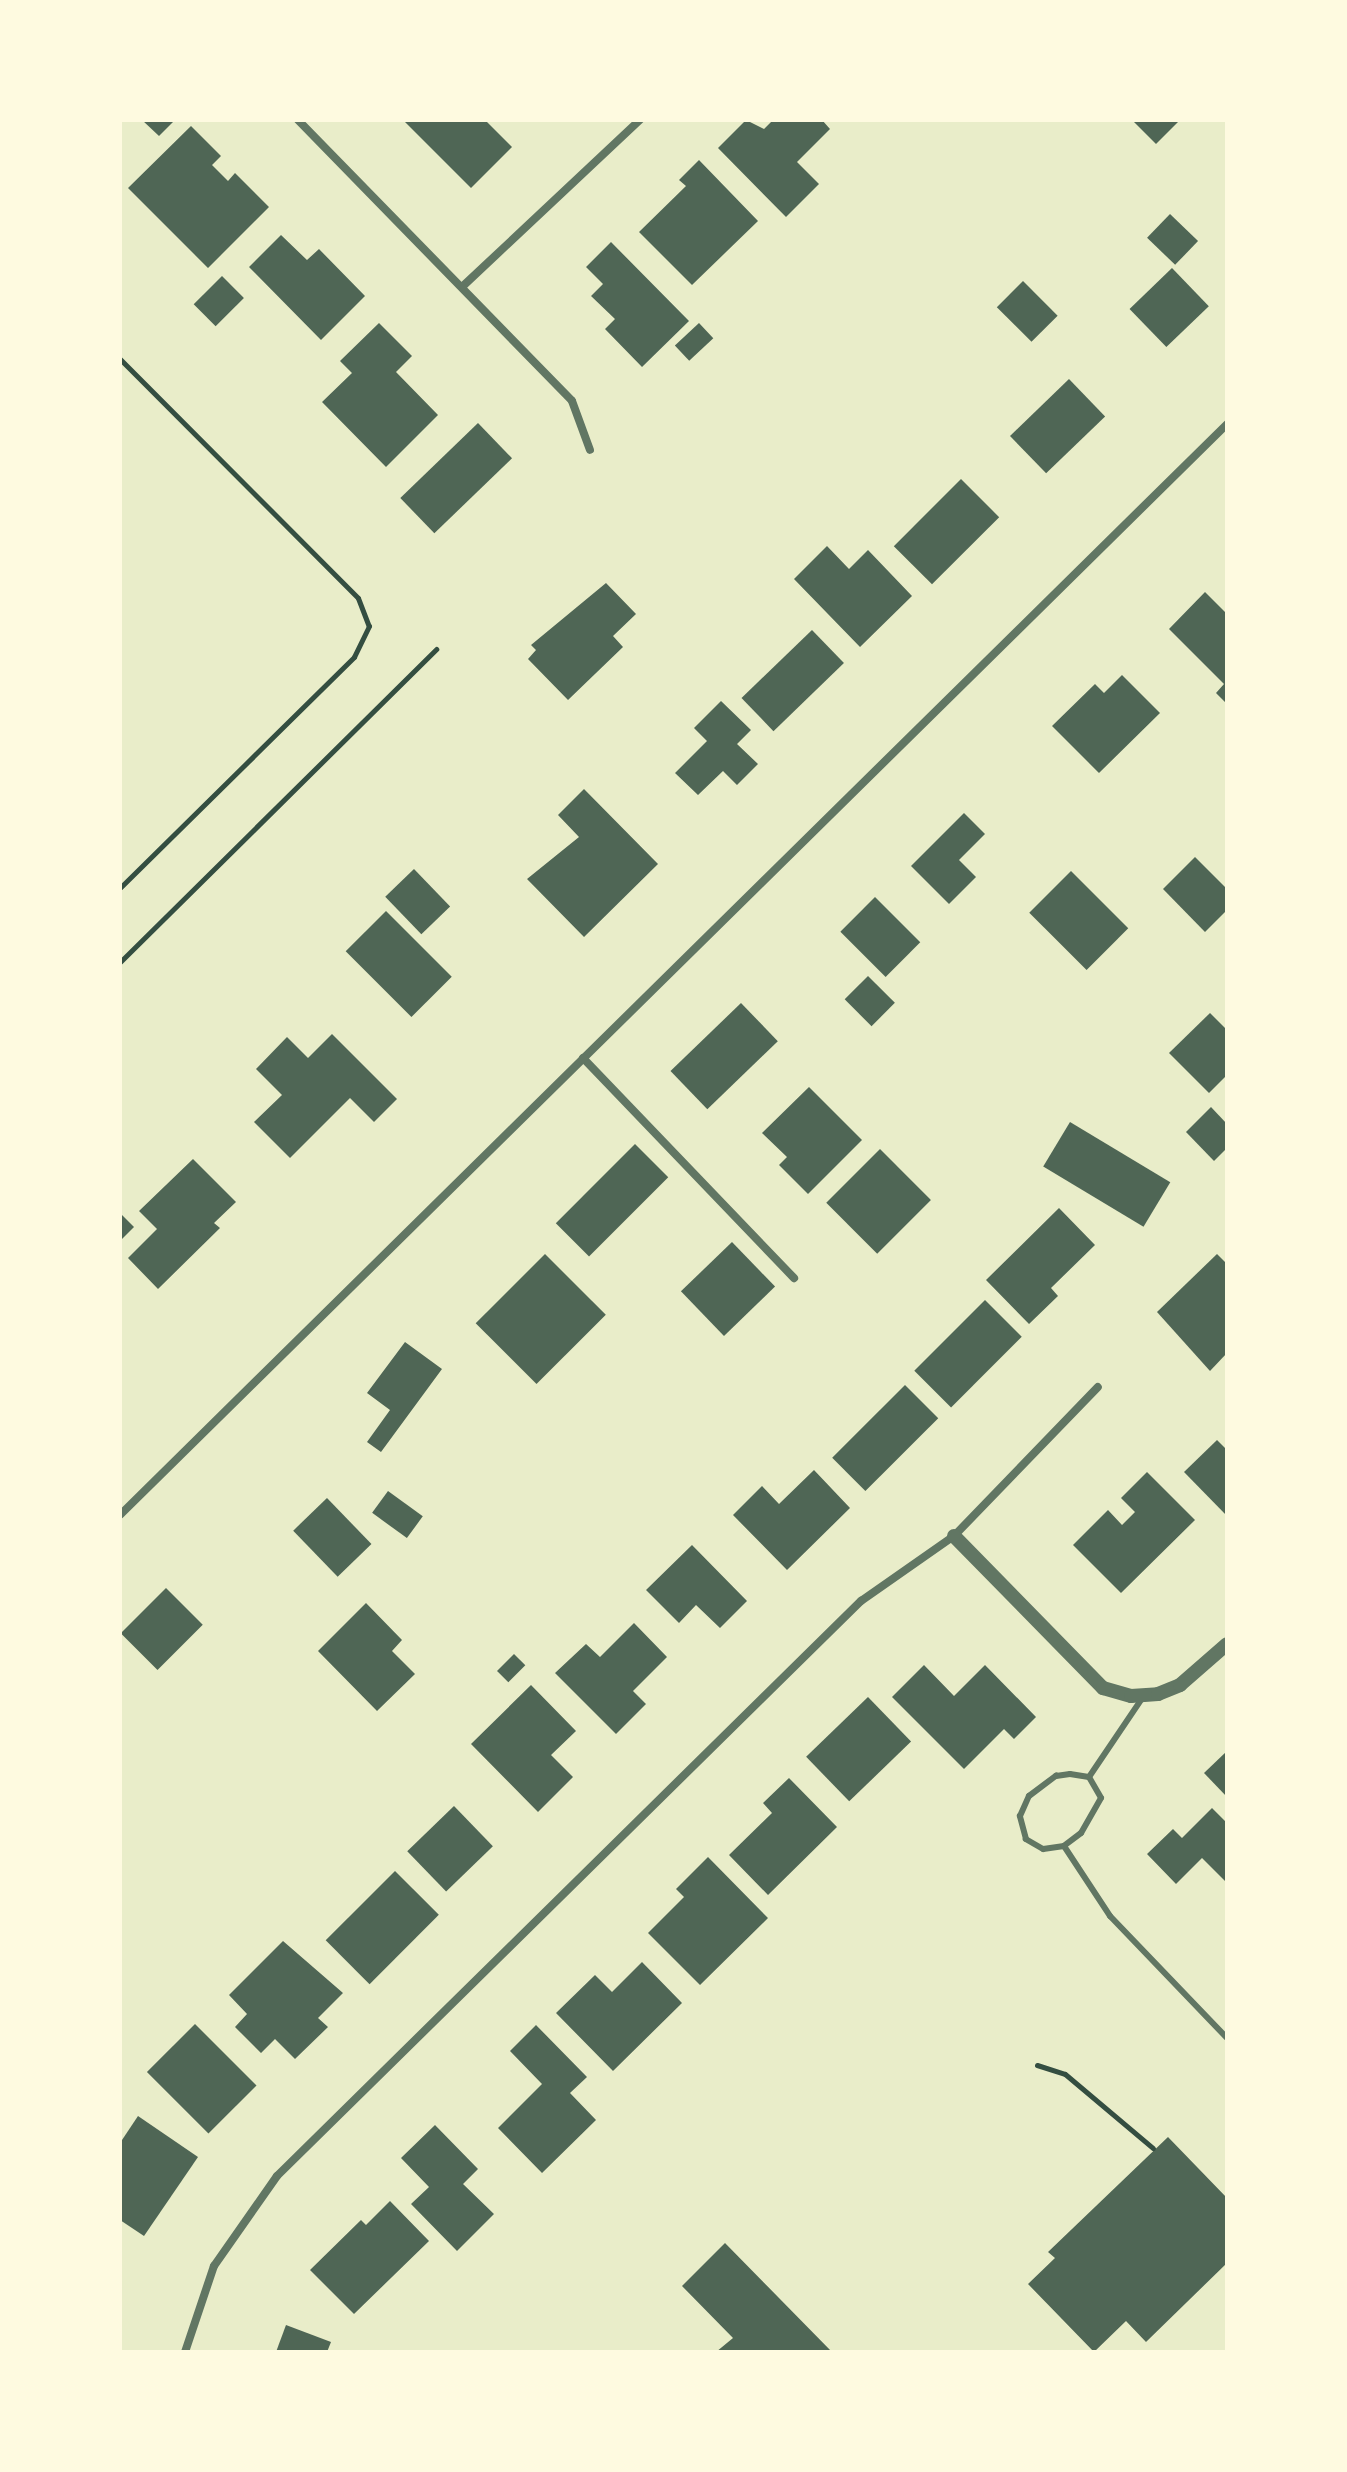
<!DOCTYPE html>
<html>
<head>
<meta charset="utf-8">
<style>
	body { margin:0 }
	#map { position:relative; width:1347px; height:2472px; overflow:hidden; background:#e9edc9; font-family:"DejaVu Sans",sans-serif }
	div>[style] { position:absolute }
	.building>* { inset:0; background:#4f6655; transform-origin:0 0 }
	.path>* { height:5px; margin:-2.5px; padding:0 2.5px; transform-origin:2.5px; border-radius:2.5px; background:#344e41 }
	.service>* { height:6px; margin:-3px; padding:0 3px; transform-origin:3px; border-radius:3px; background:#617663 }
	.minor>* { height:8px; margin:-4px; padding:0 4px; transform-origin:4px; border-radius:4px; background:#617663 }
	.tertiary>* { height:14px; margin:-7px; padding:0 7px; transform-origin:7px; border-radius:7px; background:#617663 }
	span { translate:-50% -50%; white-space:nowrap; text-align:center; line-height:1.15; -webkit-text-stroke:6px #fefae0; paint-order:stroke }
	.frame { position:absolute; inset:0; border:122px solid #fefae0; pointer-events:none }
</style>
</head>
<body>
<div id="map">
	<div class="building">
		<i style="clip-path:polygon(142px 120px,175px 120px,159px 136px)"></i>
		<i style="clip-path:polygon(403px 120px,485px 120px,512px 147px,471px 188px)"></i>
		<i style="clip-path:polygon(746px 120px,764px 129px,773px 120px,822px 120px,830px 129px,797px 162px,819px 184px,786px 217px,718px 148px)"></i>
		<i style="clip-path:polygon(1132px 120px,1180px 120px,1156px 144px)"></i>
		<i style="clip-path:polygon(191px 126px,221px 156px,212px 165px,228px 181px,235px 173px,269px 207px,208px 268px,128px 188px)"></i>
		<i style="clip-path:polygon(699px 160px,758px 221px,692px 285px,639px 232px,686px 186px,679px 180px)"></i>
		<i style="left:1170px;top:214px;width:39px;height:33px;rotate:44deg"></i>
		<i style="clip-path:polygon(281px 235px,307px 260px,319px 249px,365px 296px,321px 340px,249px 267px)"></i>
		<i style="clip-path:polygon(611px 242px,689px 321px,642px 367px,605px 329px,615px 319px,591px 296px,603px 284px,586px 267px)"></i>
		<i style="left:1172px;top:268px;width:53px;height:59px;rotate:46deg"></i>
		<i style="left:222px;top:276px;width:31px;height:40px;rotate:45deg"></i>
		<i style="left:1023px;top:281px;width:49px;height:37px;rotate:45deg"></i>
		<i style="clip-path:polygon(379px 323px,412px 356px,396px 372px,438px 415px,386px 467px,322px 402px,352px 373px,340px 361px)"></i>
		<i style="left:699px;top:323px;width:21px;height:33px;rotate:47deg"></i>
		<i style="left:1069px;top:379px;width:52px;height:82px;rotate:46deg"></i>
		<i style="left:478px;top:423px;width:49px;height:108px;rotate:46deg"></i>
		<i style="left:961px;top:479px;width:54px;height:95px;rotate:45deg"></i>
		<i style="clip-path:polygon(827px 546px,849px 569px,868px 550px,912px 596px,860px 647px,794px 579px)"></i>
		<i style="clip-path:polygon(606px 583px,636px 614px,613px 636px,623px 647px,568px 700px,528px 659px,536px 650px,531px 645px)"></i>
		<i style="clip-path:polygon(1205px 592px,1227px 614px,1227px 704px,1216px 693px,1224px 684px,1169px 629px)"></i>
		<i style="left:812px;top:630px;width:46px;height:98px;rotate:46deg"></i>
		<i style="clip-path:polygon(1122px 675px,1160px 713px,1099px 773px,1052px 726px,1095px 684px,1104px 693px)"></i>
		<i style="clip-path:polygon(721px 701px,751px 730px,737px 744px,758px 764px,737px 785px,723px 771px,698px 795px,675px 773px,707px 741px,694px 728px)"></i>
		<i style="clip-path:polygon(584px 789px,658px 864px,584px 937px,527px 879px,579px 837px,558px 815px)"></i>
		<i style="clip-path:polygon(964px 813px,985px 834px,959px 860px,976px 877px,949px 904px,911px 866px)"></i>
		<i style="clip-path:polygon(1195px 857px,1227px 889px,1227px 910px,1205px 932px,1163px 889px)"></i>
		<i style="left:414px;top:869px;width:52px;height:40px;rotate:46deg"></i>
		<i style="left:1071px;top:871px;width:81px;height:59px;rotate:45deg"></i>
		<i style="left:875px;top:897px;width:64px;height:49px;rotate:45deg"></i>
		<i style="left:386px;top:911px;width:93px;height:57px;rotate:45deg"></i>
		<i style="left:868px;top:976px;width:38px;height:33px;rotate:45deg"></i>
		<i style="left:741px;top:1003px;width:53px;height:98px;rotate:46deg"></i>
		<i style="clip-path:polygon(1210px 1013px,1227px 1030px,1227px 1075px,1209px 1093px,1169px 1053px)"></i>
		<i style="clip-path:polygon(332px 1034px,397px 1099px,374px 1122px,350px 1098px,290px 1158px,254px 1122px,282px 1095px,256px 1069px,287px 1037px,308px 1058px)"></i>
		<i style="clip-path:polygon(809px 1087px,862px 1140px,808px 1194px,779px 1165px,787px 1157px,762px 1133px)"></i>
		<i style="clip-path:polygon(1211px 1107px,1227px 1124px,1227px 1148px,1214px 1161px,1186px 1132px)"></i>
		<i style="left:1070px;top:1122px;width:117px;height:52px;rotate:31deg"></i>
		<i style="left:635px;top:1144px;width:47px;height:112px;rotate:45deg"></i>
		<i style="left:880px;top:1149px;width:72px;height:76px;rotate:45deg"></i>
		<i style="clip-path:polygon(193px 1159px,236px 1202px,214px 1223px,220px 1228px,158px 1289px,128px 1258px,157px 1229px,139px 1211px)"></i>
		<i style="clip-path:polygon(1059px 1208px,1095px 1245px,1051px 1288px,1058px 1296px,1029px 1324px,986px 1280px)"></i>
		<i style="clip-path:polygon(120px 1213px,134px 1227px,120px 1241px)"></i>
		<i style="left:732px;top:1242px;width:62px;height:71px;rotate:46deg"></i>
		<i style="left:545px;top:1254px;width:86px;height:98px;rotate:45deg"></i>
		<i style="clip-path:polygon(1217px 1254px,1227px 1264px,1227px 1353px,1210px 1371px,1157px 1312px)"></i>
		<i style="left:985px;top:1300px;width:52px;height:100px;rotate:45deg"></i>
		<i style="clip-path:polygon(405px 1342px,442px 1369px,381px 1452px,367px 1442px,390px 1410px,367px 1393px)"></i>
		<i style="left:905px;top:1385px;width:47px;height:103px;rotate:45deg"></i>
		<i style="clip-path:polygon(1217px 1440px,1227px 1450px,1227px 1516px,1184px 1472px)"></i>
		<i style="clip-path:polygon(814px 1470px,850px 1508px,787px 1570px,733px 1515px,762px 1486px,779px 1504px)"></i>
		<i style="clip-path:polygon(1147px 1472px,1195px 1520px,1121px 1593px,1073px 1545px,1108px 1510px,1122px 1525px,1135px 1512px,1121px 1498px)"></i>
		<i style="left:388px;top:1491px;width:43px;height:27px;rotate:36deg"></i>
		<i style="left:327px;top:1498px;width:64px;height:47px;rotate:46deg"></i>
		<i style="clip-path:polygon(692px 1545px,747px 1601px,720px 1628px,696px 1605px,679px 1623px,646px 1590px)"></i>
		<i style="left:166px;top:1588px;width:52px;height:64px;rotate:45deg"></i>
		<i style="clip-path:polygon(366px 1603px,402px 1640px,392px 1651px,415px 1674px,377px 1711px,318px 1651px)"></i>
		<i style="clip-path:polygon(634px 1623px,667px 1657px,633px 1691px,646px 1704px,616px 1734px,555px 1673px,586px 1644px,600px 1657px)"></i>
		<i style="left:514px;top:1654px;width:16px;height:24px;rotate:45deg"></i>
		<i style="clip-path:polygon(924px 1665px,954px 1696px,985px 1665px,1036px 1717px,1014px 1739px,1004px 1729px,964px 1769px,892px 1697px)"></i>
		<i style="clip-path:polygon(531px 1685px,576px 1731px,551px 1755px,573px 1777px,538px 1812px,471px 1744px)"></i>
		<i style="left:868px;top:1697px;width:62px;height:86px;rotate:46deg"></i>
		<i style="clip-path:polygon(1227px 1751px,1227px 1797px,1204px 1773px)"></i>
		<i style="clip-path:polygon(789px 1778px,837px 1827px,768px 1895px,729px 1855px,772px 1813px,763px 1803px)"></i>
		<i style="left:454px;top:1806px;width:56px;height:65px;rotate:46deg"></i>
		<i style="clip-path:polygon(1212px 1808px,1227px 1823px,1227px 1883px,1202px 1858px,1176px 1884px,1147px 1854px,1173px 1829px,1182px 1838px)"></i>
		<i style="clip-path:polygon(708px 1857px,768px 1918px,700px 1985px,648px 1933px,684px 1897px,676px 1889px)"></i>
		<i style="left:395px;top:1871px;width:62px;height:98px;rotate:45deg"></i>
		<i style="clip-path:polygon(283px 1941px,343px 1993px,318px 2018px,328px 2027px,295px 2059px,275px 2039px,261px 2053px,235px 2027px,247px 2014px,229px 1995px)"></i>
		<i style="clip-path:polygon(642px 1962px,682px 2003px,613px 2071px,556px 2013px,595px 1975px,612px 1992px)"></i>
		<i style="left:195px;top:2024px;width:87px;height:68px;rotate:45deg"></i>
		<i style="clip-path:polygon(536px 2025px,587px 2077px,570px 2093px,596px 2120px,542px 2173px,498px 2128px,542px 2084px,510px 2051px)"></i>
		<i style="clip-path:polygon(138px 2116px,198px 2157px,144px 2236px,120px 2220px,120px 2143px)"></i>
		<i style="clip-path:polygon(435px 2125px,478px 2169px,463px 2184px,494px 2214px,457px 2251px,411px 2204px,429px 2187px,401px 2158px)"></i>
		<i style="clip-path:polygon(1168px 2137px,1227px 2198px,1227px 2263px,1146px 2342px,1126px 2321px,1094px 2352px,1028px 2284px,1055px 2258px,1048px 2252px)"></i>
		<i style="clip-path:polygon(390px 2201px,429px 2241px,354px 2314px,310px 2270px,361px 2220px,366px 2225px)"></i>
		<i style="clip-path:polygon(725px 2243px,832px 2352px,716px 2352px,733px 2338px,682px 2286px)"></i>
		<i style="clip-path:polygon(286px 2325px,331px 2342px,327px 2352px,276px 2352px)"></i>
	</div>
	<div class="path">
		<i style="left:120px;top:359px;width:337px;rotate:45.1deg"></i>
		<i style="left:358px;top:598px;width:30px;rotate:69deg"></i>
		<i style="left:369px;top:626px;width:34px;rotate:116deg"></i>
		<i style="left:354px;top:657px;width:329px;rotate:135.4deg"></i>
		<i style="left:120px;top:962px;width:445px;rotate:-44.7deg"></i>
		<i style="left:1037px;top:2065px;width:29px;rotate:18deg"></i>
		<i style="left:1065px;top:2074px;width:115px;rotate:40.1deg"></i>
	</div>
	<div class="service">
		<i style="left:1070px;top:1774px;width:19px;rotate:9deg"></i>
		<i style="left:1089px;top:1777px;width:24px;rotate:60deg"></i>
		<i style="left:1101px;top:1798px;width:40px;rotate:119.7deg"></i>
		<i style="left:1081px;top:1833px;width:21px;rotate:143deg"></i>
		<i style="left:1064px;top:1846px;width:21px;rotate:172deg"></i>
		<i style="left:1043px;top:1849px;width:20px;rotate:-150deg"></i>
		<i style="left:1026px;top:1839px;width:24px;rotate:-105deg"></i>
		<i style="left:1020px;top:1816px;width:22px;rotate:-66deg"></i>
		<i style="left:1029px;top:1796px;width:34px;rotate:-37deg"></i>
		<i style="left:1056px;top:1776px;width:14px;rotate:-8deg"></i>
		<i style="left:1089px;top:1777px;width:97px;rotate:-56deg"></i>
		<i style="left:1064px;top:1846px;width:84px;rotate:56.7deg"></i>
		<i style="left:1110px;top:1916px;width:169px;rotate:46.2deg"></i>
	</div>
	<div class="minor">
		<i style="left:298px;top:120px;width:392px;rotate:45.7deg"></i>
		<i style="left:572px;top:401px;width:52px;rotate:69.8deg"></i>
		<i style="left:463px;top:286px;width:243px;rotate:-43.2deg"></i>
		<i style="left:583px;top:1058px;width:305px;rotate:46.2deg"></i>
		<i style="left:120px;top:1515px;width:1554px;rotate:-44.58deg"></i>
		<i style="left:185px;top:2352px;width:91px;rotate:-71.4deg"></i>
		<i style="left:214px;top:2266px;width:110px;rotate:-55deg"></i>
		<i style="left:277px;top:2176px;width:820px;rotate:-44.56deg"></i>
		<i style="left:861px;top:1601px;width:113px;rotate:-35deg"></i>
		<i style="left:954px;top:1536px;width:207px;rotate:-46deg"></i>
	</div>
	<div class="tertiary">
		<i style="left:954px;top:1536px;width:213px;rotate:45.6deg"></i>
		<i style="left:1103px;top:1688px;width:29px;rotate:16deg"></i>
		<i style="left:1131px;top:1696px;width:27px;rotate:-4deg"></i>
		<i style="left:1158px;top:1694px;width:24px;rotate:-22deg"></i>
		<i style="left:1180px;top:1685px;width:62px;rotate:-41.1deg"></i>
	</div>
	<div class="frame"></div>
</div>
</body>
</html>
